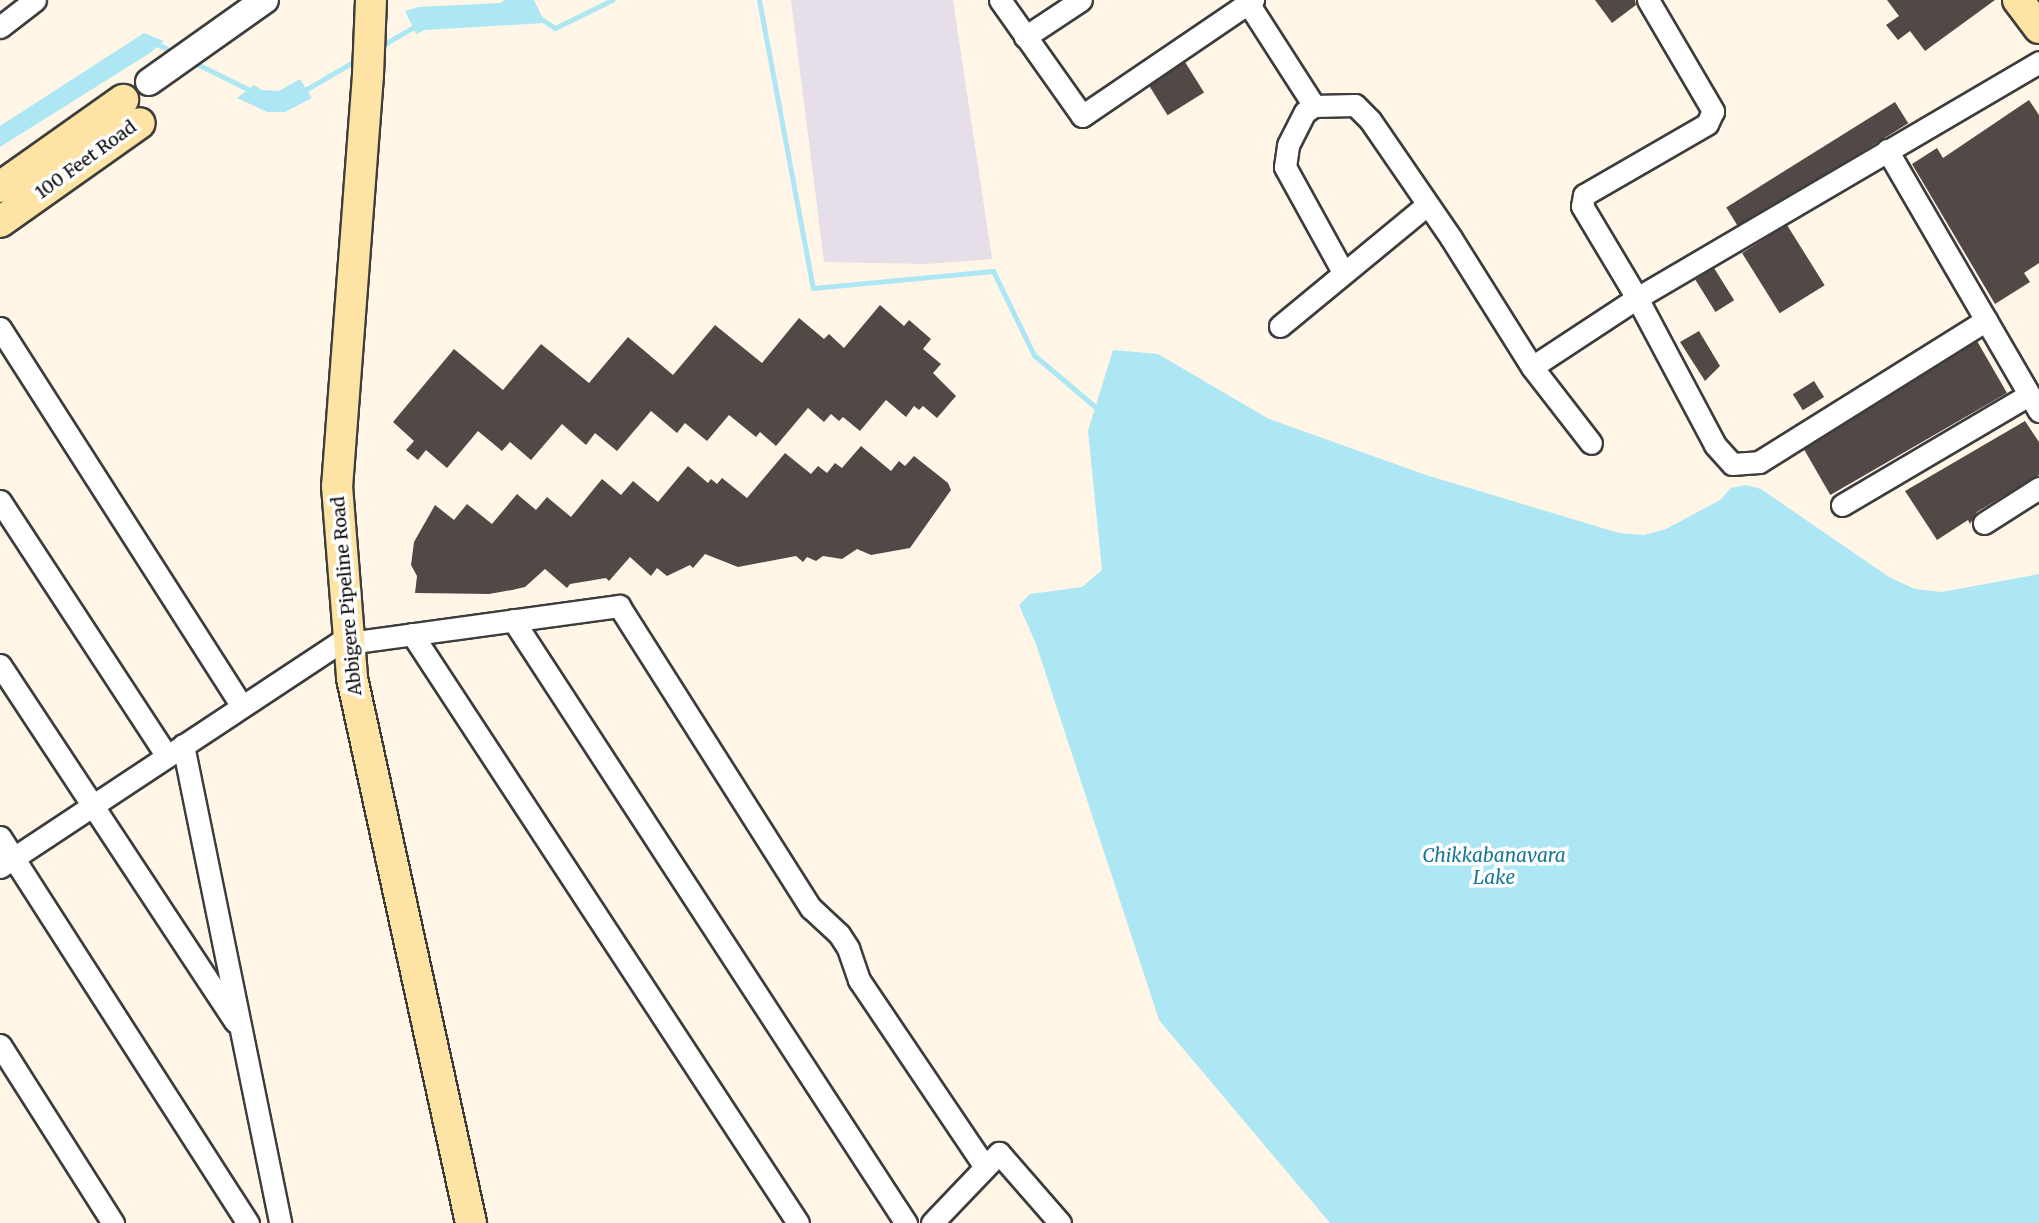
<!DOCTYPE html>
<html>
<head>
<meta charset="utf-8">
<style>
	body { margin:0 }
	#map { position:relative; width:2039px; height:1223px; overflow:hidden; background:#fff6e8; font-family:Merriweather,serif }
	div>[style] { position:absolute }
	.industrial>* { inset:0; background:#e6dee9 }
	.water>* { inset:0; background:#aee7f4 }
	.stream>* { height:5px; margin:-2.5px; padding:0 2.5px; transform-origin:2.5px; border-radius:2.5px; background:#aee7f4 }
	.building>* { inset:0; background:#524947; transform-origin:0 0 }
	.roads { filter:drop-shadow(2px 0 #3d3d3d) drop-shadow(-2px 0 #3d3d3d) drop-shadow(0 2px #3d3d3d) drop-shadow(0 -2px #3d3d3d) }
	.minor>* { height:21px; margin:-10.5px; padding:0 10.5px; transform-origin:10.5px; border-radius:10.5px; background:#fff }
	.tertiary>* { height:26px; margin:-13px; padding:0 13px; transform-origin:13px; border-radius:13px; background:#fff }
	.secondary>* { height:30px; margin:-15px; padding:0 15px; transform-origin:15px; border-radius:15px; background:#fde4a4 }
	span { translate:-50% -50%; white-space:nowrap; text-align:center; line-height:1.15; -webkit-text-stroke:7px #fff; paint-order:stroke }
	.street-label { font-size:18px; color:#0a0a0a }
	.water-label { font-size:19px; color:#187798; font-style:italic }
</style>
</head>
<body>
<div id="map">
	<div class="industrial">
		<i style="clip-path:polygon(791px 0,953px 0,992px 259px,926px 264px,824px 262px)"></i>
	</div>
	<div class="water">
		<i style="clip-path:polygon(505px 0,534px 0,545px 23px,425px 30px,416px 34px,405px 11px,418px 7px,500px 3px)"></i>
		<i style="clip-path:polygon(144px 33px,164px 41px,150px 53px,0 147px,0 126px)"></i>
		<i style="clip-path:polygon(300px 79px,312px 98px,285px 112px,267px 112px,237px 98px,254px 85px,262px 90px,279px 91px)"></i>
		<i style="clip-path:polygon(1113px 350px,1158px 354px,1269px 419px,1426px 475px,1619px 533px,1644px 535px,1666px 529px,1720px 500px,1731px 488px,1746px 485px,1761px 489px,1889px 577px,1915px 589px,1942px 592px,2039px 574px,2039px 1223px,1330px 1223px,1159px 1020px,1036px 644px,1019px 605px,1030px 594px,1082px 587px,1102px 570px,1088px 431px)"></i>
	</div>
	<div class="stream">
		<i style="left:759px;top:0;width:293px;rotate:79.4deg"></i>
		<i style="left:813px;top:288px;width:181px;rotate:-5.4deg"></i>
		<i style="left:993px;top:271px;width:93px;rotate:64deg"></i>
		<i style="left:1034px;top:355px;width:87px;rotate:40.3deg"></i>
		<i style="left:540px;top:18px;width:18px;rotate:34deg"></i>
		<i style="left:555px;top:28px;width:64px;rotate:-26.2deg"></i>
		<i style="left:153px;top:42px;width:25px;rotate:26deg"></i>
		<i style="left:379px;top:47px;width:46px;rotate:-29.9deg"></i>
		<i style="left:191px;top:61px;width:70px;rotate:26.2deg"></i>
		<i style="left:300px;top:93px;width:67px;rotate:-30.4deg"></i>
	</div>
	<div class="building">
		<i style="clip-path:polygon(1595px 0,1635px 0,1636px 5px,1612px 23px)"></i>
		<i style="clip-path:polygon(1887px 0,1995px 0,1925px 51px,1910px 31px,1898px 40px,1886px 25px,1899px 16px)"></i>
		<i style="left:1185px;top:62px;width:36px;height:43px;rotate:58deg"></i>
		<i style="clip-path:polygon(2029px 100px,2039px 115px,2039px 263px,2024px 273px,2030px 282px,1995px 304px,1912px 164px,1937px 148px,1943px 158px)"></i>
		<i style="left:1895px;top:102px;width:25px;height:199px;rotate:58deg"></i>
		<i style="left:1787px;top:225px;width:71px;height:53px;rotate:58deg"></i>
		<i style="left:1714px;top:268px;width:38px;height:22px;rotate:58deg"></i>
		<i style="clip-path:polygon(880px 305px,904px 326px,909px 320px,931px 339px,923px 349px,941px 364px,933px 373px,956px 396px,937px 418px,923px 406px,919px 410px,914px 406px,906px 417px,886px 400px,860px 431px,843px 417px,839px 421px,831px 414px,824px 422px,808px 408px,776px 446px,760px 432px,756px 437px,729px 415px,707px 441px,685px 423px,677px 433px,651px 411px,617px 451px,595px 433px,586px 445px,562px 424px,531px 460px,510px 442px,502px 451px,478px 431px,447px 468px,426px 450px,418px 460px,406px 450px,414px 441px,393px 422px,454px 349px,503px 390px,541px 344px,589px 383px,628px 337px,673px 375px,715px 325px,762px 363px,799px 318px,824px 339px,829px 334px,844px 348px)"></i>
		<i style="clip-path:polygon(1699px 331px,1720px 366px,1705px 381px,1680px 342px)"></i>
		<i style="left:1977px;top:341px;width:60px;height:204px;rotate:60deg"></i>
		<i style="left:1814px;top:381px;width:19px;height:25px;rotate:58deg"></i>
		<i style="clip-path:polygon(2025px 421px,2039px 442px,2039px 475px,1977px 512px,1970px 524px,1968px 520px,1937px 540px,1905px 491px)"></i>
		<i style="clip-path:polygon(861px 446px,891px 471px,899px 461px,905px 466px,914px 456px,948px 483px,951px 490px,910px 548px,871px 555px,857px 549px,842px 559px,823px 556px,816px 561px,807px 557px,803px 562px,796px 556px,738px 567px,705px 554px,693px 568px,690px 565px,667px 576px,657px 568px,651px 576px,630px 557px,609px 581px,606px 578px,570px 584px,567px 588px,545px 569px,525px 587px,512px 590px,489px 594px,415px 593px,417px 576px,411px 565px,414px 542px,435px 505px,454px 520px,467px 504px,492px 524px,517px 494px,536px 510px,547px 497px,571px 517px,602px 479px,621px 495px,633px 481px,658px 502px,688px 466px,708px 483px,711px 479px,717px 484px,722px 478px,747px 498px,785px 453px,811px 474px,818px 466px,827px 473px,835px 463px,842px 468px)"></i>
	</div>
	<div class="roads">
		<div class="minor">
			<i style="left:1000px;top:0;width:142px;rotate:54.7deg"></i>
			<i style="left:1082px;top:116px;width:207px;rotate:-34.2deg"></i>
			<i style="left:1648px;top:0;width:129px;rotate:59.6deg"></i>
			<i style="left:1713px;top:111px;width:14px;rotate:115deg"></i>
			<i style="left:1707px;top:124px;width:142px;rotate:150deg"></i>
			<i style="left:1584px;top:195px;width:11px;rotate:100deg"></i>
			<i style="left:1582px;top:206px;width:107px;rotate:59.1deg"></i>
			<i style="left:1637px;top:298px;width:466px;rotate:-30.4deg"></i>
			<i style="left:1248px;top:3px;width:122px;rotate:57.3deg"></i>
			<i style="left:0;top:27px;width:44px;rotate:-37.6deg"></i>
			<i style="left:1025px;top:37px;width:67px;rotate:-33.5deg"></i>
			<i style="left:1887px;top:150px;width:302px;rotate:59.8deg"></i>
			<i style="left:1343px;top:272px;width:120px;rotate:-118.9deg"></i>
			<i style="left:1285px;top:167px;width:22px;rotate:-82deg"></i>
			<i style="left:1288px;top:145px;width:37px;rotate:-63deg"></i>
			<i style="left:1305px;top:112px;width:11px;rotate:-34deg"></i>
			<i style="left:1314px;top:106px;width:41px;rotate:-1.4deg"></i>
			<i style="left:1355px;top:105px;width:21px;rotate:45deg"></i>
			<i style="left:1370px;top:120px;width:143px;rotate:55.5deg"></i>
			<i style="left:1451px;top:238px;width:152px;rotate:57.9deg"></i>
			<i style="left:1532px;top:367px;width:96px;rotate:52.2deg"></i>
			<i style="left:1280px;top:326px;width:190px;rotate:-39.5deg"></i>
			<i style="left:0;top:328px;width:445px;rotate:57.4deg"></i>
			<i style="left:1532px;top:367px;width:126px;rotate:-33.3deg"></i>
			<i style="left:1637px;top:298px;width:166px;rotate:62deg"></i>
			<i style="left:1715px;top:445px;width:25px;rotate:48deg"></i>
			<i style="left:1732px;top:464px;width:27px;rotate:-4deg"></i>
			<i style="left:1759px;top:462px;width:268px;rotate:-32deg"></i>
			<i style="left:0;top:501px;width:305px;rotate:56.8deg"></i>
			<i style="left:1842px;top:505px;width:217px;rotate:-30.5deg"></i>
			<i style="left:1984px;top:523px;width:65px;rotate:-32.5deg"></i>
			<i style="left:513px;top:620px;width:720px;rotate:56.91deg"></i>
			<i style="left:412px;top:634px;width:704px;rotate:56.76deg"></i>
			<i style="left:349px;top:643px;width:273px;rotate:-7.8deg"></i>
			<i style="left:619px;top:606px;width:358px;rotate:57.6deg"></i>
			<i style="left:811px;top:908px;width:38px;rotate:43deg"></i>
			<i style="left:839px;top:934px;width:17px;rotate:57deg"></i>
			<i style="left:848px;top:948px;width:34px;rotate:71deg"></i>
			<i style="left:859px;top:980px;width:225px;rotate:56deg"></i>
			<i style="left:0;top:665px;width:427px;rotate:56.6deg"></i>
			<i style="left:183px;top:745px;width:488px;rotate:78.5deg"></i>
			<i style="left:0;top:837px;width:459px;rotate:57.3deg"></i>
			<i style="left:0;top:867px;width:420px;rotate:-33.5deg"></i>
			<i style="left:0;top:1045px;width:211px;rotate:57.6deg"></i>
			<i style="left:932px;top:1223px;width:97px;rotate:-46.3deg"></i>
			<i style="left:999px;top:1153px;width:93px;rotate:48.9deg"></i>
		</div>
		<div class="tertiary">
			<i style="left:149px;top:82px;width:142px;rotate:-35.3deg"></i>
		</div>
		<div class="secondary">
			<i style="left:371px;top:0;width:75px;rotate:92.3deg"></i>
			<i style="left:368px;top:75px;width:412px;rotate:94.3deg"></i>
			<i style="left:337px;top:486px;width:193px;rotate:85.5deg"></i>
			<i style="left:352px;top:678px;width:558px;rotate:77.68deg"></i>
			<i style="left:2018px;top:0;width:35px;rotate:53deg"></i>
			<i style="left:0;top:187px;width:151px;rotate:-35.3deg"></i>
			<i style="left:0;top:222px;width:171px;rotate:-35.3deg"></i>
		</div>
	</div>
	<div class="street-label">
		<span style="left:86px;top:160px;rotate:-36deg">100 Feet Road</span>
		<span style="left:347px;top:596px;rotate:-95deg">Abbigere Pipeline Road</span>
	</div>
	<div class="water-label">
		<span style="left:1494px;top:867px">Chikkabanavara<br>Lake</span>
	</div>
</div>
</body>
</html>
